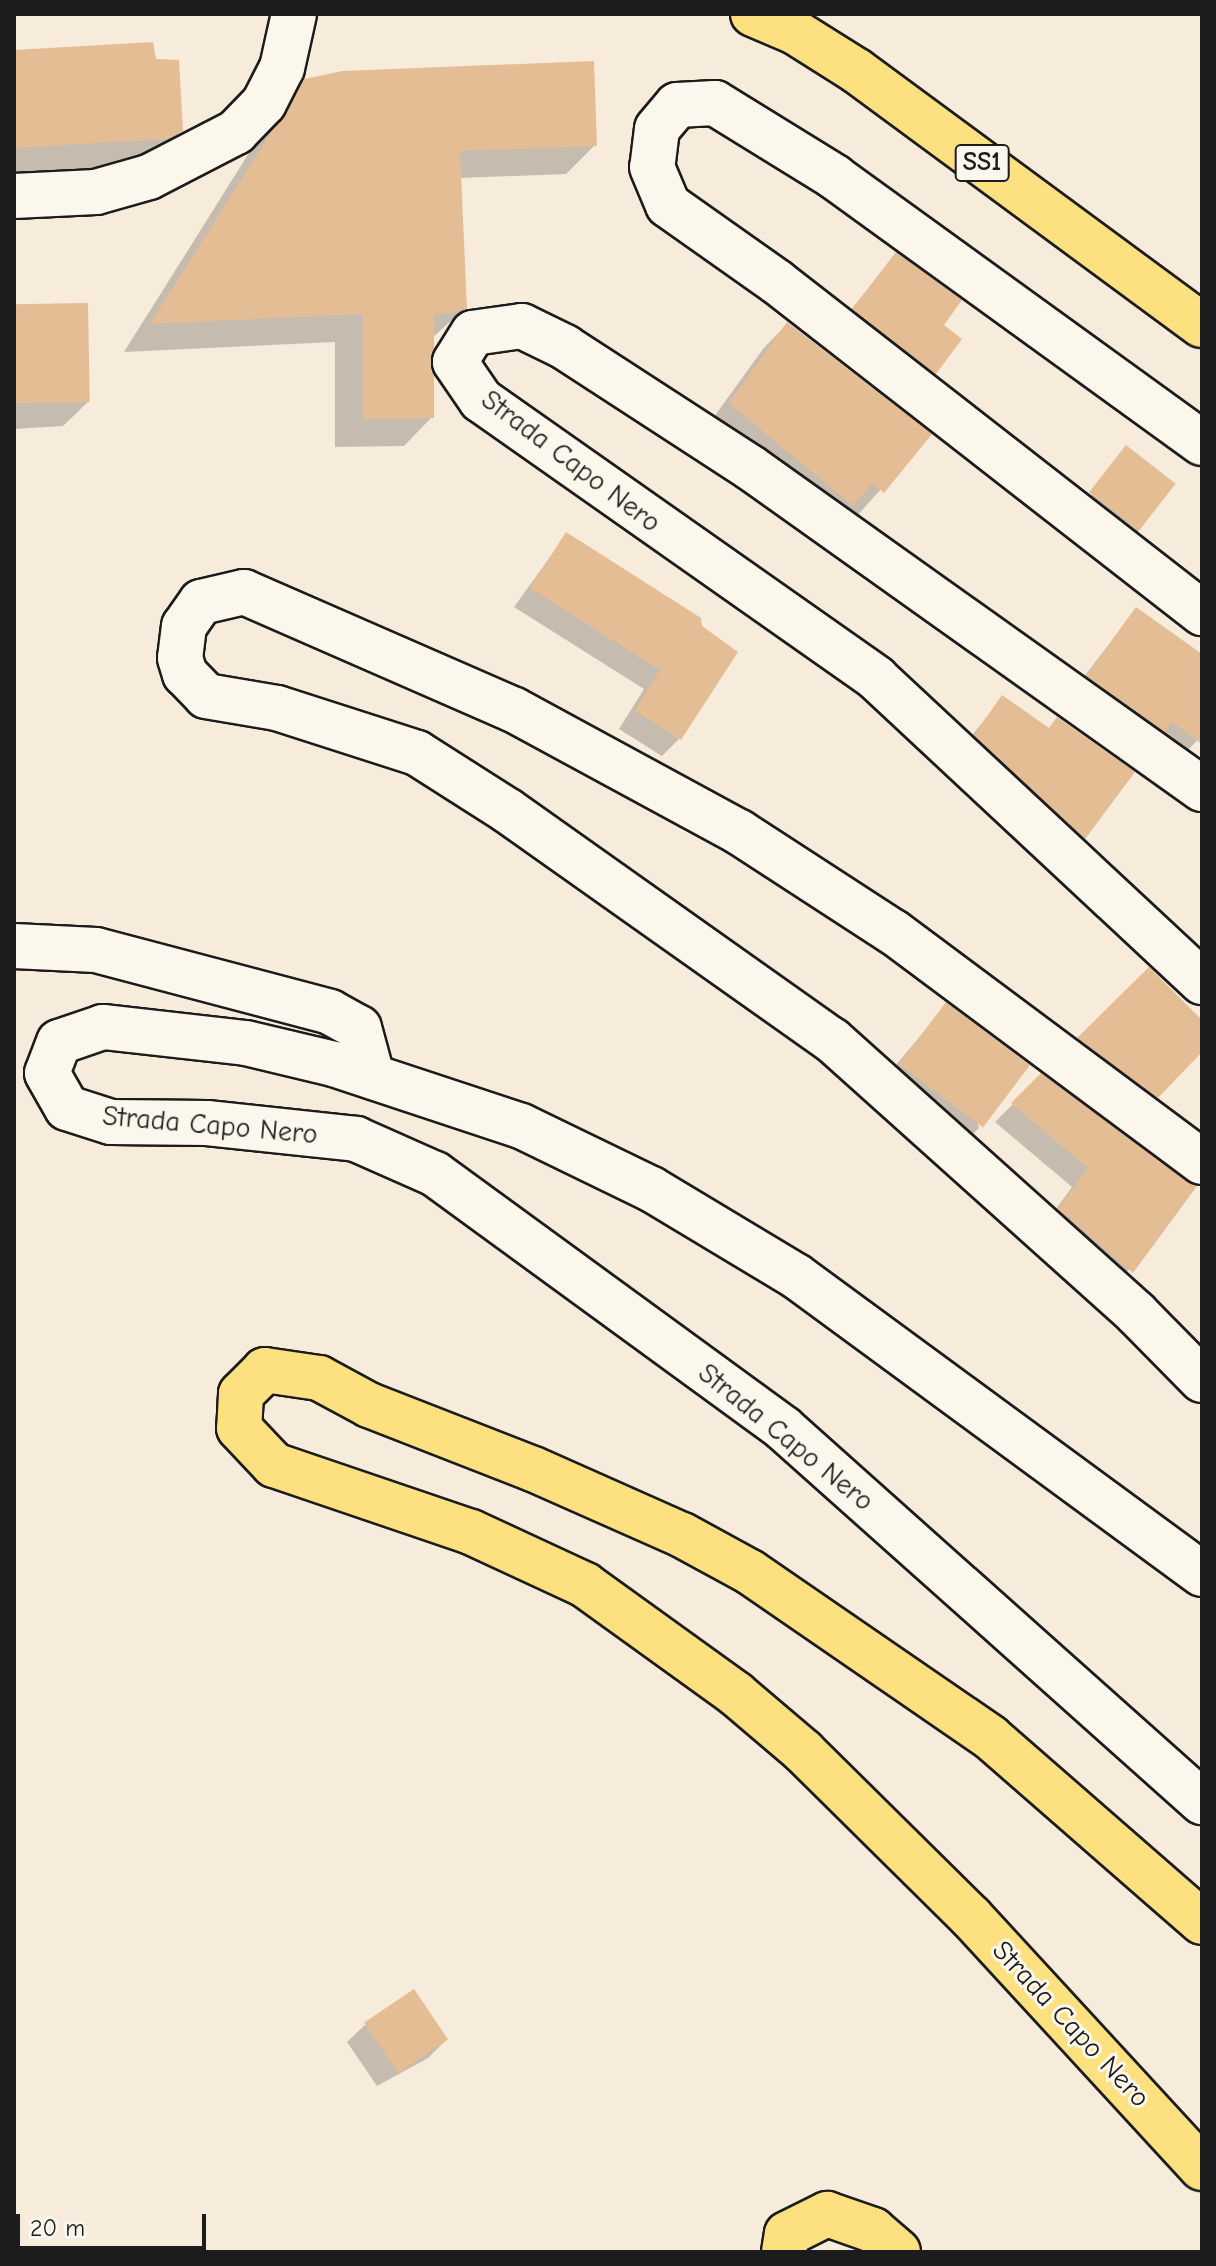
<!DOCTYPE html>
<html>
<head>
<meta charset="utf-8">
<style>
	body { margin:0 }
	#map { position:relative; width:1216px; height:2266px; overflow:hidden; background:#f7ebdb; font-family:"Comic Neue",sans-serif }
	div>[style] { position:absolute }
	.shadow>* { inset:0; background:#0003; transform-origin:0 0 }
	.building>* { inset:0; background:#e5bd95; transform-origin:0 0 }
	.roads { filter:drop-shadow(2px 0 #1c1c1c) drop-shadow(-2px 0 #1c1c1c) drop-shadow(0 2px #1c1c1c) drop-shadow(0 -2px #1c1c1c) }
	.minor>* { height:44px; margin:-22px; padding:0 22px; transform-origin:22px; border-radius:22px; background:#fbf7ec }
	.major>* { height:44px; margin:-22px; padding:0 22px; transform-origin:22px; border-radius:22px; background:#fde080 }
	span { translate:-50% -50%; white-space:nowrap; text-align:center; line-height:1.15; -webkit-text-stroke:6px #fbf7ec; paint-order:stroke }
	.shield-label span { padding:2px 6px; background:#fbf7ec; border:2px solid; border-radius:6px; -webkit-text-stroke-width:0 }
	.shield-label { font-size:26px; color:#1c1c1c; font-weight:700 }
	.street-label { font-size:28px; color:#1c1c1c }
	.frame { position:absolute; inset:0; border:16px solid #1c1c1c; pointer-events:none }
	.scale { position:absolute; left:16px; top:2214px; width:190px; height:36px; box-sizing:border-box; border:4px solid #1c1c1c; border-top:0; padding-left:10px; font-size:24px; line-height:28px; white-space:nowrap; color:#1c1c1c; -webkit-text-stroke:6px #fbf7ec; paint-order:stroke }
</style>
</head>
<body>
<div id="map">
	<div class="shadow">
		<i style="clip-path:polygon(14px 52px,155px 61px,181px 131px,144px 167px,14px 181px)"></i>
		<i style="clip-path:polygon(306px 80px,595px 145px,566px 174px,459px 178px,465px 308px,432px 338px,432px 417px,404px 446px,335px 447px,335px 342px,124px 352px,276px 110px)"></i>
		<i style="clip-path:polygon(896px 255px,941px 325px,934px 372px,916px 390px,836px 328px)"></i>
		<i style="clip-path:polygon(14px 308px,88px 402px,63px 426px,14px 429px)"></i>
		<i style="clip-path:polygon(787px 324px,929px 435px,857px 516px,848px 508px,827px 529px,706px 428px,763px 349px)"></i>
		<i style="left:1127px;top:448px;width:59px;height:82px;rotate:37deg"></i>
		<i style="clip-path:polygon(566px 535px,699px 619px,680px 738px,662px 756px,619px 729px,644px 689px,514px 607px)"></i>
		<i style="clip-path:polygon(1136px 609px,1202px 657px,1202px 735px,1180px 759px,1070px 695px)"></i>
		<i style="clip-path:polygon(1002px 698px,1047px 730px,1057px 719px,1084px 837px,1066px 855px,957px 754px)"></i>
		<i style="clip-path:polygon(1149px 970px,1202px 1023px,1202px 1049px,1138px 1114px,1061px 1057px)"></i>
		<i style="clip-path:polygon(946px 1005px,979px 1128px,961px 1146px,881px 1083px)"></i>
		<i style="clip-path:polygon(1041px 1076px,1193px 1186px,1114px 1289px,1042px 1228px,1072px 1187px,995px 1122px)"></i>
		<i style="clip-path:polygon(365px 2025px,446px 2040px,428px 2058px,377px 2086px,347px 2042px)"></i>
	</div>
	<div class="building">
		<i style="clip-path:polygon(153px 42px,156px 59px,179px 60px,183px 131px,167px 139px,14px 148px,14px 50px)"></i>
		<i style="clip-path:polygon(594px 61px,597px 146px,460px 151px,467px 309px,434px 315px,434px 418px,363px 419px,363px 314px,150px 324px,305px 79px,342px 71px)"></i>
		<i style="clip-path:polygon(896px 252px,962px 300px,944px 325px,962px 339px,936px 374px,852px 309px)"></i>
		<i style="left:88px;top:303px;width:99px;height:74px;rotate:89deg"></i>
		<i style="clip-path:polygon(787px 322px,932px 434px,884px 493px,872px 483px,853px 506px,729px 403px)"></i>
		<i style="left:1126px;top:445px;width:63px;height:60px;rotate:38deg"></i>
		<i style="clip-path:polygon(566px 532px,701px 618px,702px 626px,738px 652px,681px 740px,635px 711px,660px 670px,530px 588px)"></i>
		<i style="clip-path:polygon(1136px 607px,1202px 654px,1202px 744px,1172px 722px,1165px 732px,1086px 676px)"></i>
		<i style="clip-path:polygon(1002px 695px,1049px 728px,1057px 717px,1135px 772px,1085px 839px,974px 735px)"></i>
		<i style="clip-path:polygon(1149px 967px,1202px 1020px,1202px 1052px,1158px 1098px,1077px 1038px)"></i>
		<i style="left:946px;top:1002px;width:105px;height:78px;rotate:37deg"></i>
		<i style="clip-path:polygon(1041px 1073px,1197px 1186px,1133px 1273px,1058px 1209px,1088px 1168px,1011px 1103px)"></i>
		<i style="left:414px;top:1989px;width:61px;height:60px;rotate:56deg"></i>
	</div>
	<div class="roads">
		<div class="minor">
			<i style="left:14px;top:196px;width:82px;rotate:-2.8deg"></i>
			<i style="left:96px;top:192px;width:55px;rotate:-15.8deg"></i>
			<i style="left:149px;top:177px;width:98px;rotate:-27.3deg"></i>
			<i style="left:236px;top:132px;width:40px;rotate:-46deg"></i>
			<i style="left:264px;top:103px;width:39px;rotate:-63deg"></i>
			<i style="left:282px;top:68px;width:55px;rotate:-77.5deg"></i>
			<i style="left:1202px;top:443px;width:453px;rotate:-144.1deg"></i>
			<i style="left:835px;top:177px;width:141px;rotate:-148.3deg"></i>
			<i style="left:715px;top:103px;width:38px;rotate:177deg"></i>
			<i style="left:677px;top:105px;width:31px;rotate:130deg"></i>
			<i style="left:657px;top:129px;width:38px;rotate:97deg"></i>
			<i style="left:652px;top:167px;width:41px;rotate:67.2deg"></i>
			<i style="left:668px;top:205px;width:133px;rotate:35.2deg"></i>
			<i style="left:777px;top:282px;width:539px;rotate:37.91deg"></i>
			<i style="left:1202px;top:789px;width:554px;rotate:-144.56deg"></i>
			<i style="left:751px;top:468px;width:222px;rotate:-147deg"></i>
			<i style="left:565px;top:347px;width:48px;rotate:-154deg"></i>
			<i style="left:522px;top:326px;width:49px;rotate:171.9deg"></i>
			<i style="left:473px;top:333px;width:34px;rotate:122deg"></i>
			<i style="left:455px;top:362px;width:46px;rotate:55.6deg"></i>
			<i style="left:481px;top:400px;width:483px;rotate:35.1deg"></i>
			<i style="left:876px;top:678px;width:446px;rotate:43deg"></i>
			<i style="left:14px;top:946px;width:82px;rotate:2.8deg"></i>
			<i style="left:96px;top:950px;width:242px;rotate:14.8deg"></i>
			<i style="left:330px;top:1012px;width:33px;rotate:29deg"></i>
			<i style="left:359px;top:1028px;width:50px;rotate:74.8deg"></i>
			<i style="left:1202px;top:1162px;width:385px;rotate:-143.3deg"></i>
			<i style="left:893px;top:932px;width:184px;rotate:-147deg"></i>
			<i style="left:739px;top:832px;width:256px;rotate:-151.5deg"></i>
			<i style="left:514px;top:710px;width:295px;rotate:-156.4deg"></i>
			<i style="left:244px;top:592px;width:44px;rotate:166.9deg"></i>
			<i style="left:201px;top:602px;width:29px;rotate:125deg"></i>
			<i style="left:184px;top:626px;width:32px;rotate:97deg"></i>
			<i style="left:180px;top:658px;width:17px;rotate:73deg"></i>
			<i style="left:185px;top:674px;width:30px;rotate:46deg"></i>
			<i style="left:206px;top:696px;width:72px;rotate:9.6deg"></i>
			<i style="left:277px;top:708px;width:147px;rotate:17.8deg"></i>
			<i style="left:417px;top:753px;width:108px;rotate:32.5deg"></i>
			<i style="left:508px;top:811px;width:397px;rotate:35.3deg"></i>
			<i style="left:832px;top:1040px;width:409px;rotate:41.9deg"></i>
			<i style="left:1136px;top:1313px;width:94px;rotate:45.4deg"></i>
			<i style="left:1202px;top:1574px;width:504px;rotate:-143.72deg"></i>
			<i style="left:796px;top:1276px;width:169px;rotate:-149deg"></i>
			<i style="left:651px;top:1189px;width:144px;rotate:-154.1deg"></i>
			<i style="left:521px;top:1126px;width:197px;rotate:-161.7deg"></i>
			<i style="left:334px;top:1064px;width:90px;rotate:-166.6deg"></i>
			<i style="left:246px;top:1043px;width:144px;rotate:-173.6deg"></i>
			<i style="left:103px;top:1027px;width:46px;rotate:161.2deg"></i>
			<i style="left:59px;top:1042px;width:33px;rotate:111deg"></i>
			<i style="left:47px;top:1073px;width:40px;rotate:60.3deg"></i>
			<i style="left:67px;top:1108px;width:46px;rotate:17.7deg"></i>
			<i style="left:111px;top:1122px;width:96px;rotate:0.6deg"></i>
			<i style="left:207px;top:1123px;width:150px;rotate:6.1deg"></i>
			<i style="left:356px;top:1139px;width:86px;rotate:23.9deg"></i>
			<i style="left:435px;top:1174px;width:431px;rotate:36.1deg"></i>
			<i style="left:783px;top:1428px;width:562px;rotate:41.75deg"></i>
		</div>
		<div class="major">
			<i style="left:753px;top:14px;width:46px;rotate:23.2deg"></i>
			<i style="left:795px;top:32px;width:73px;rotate:32.2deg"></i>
			<i style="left:857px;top:71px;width:428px;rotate:36.4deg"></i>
			<i style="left:1202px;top:1922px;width:281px;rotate:-138.9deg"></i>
			<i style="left:990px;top:1737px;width:291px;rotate:-145.5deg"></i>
			<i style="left:750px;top:1572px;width:77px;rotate:-151.4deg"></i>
			<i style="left:682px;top:1535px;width:163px;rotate:-156.1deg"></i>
			<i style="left:533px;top:1469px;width:176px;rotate:-158.7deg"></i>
			<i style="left:369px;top:1405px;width:57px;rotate:-151.6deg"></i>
			<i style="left:319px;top:1378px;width:55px;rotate:-171.6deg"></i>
			<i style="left:265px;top:1370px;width:34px;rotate:135deg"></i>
			<i style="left:241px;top:1394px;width:34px;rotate:93deg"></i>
			<i style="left:239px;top:1428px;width:51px;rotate:46.6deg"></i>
			<i style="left:274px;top:1465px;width:208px;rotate:18.8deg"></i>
			<i style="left:471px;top:1532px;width:126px;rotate:24.9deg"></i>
			<i style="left:585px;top:1585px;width:186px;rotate:35.8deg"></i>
			<i style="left:736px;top:1694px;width:88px;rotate:40.4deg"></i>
			<i style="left:803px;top:1751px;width:236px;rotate:44.7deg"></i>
			<i style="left:971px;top:1917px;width:341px;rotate:47.4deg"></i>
			<i style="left:784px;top:2252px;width:18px;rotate:-81deg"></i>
			<i style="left:787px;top:2234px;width:45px;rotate:-26.6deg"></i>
			<i style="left:827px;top:2214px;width:49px;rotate:19.2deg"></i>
			<i style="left:873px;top:2230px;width:33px;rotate:41deg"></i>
		</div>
	</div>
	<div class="shield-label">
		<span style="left:982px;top:163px">SS1</span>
	</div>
	<div class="street-label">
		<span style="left:571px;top:461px;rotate:37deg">Strada Capo Nero</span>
		<span style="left:210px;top:1125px;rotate:5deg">Strada Capo Nero</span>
		<span style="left:786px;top:1437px;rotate:39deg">Strada Capo Nero</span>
		<span style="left:1071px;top:2024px;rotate:47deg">Strada Capo Nero</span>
	</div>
	<div class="frame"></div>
	<div class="scale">20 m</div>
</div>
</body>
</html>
